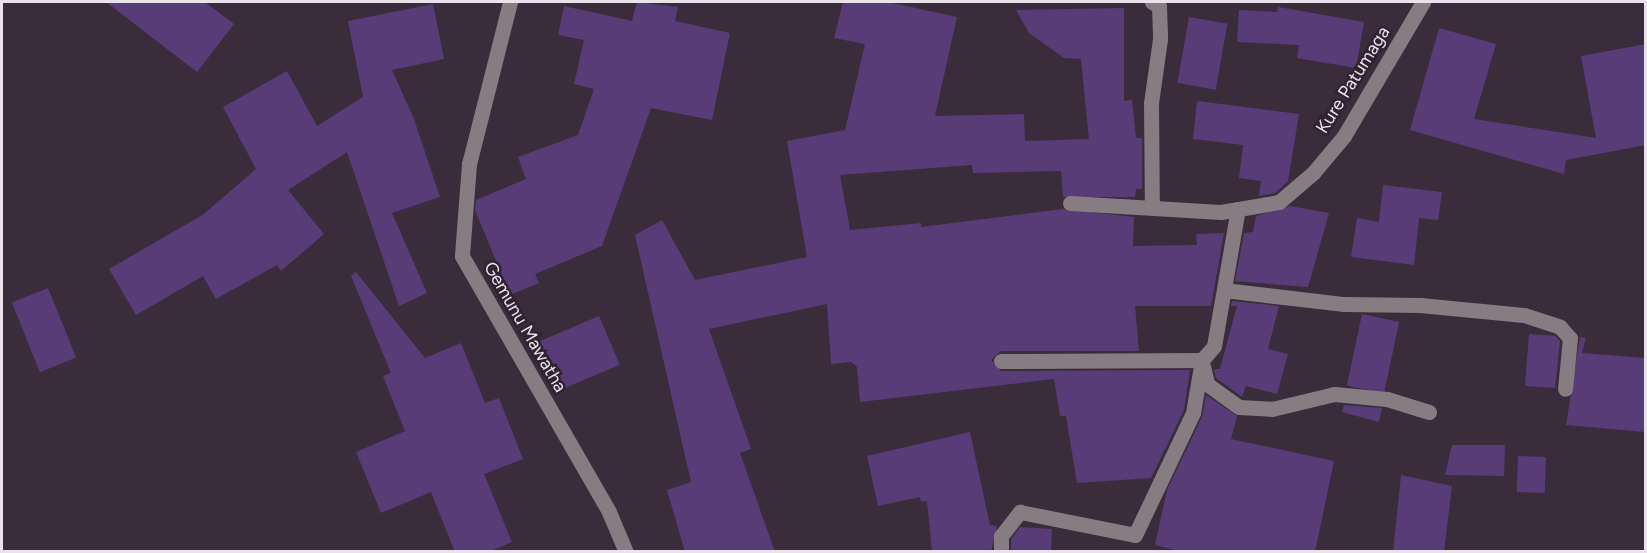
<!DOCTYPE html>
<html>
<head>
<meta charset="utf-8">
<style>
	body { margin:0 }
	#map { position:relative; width:1647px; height:553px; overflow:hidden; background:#3b2c3b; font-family:Figtree,sans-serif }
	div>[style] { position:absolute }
	.building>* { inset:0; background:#583c78; transform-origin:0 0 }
	.minor>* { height:15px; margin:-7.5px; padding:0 7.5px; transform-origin:7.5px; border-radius:7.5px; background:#867c81 }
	span { translate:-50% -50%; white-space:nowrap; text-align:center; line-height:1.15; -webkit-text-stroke:5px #302331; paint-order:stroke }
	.street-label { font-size:18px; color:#eae1ea }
	.frame { position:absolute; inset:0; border:3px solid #eae1ea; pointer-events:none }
</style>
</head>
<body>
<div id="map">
	<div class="building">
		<i style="clip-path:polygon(106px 2px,205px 2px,234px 24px,197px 72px)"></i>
		<i style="clip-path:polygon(637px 2px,678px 7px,675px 21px,730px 33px,712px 120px,651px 108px,602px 246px,535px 274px,539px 283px,510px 295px,475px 210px,476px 200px,526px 179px,518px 157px,578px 135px,594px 89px,574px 84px,584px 40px,558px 35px,564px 6px,632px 21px)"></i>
		<i style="clip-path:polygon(843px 2px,888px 2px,957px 17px,935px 116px,1024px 114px,1025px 141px,1089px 139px,1081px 59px,1064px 58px,1029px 33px,1016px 10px,1124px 8px,1124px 101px,1132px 100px,1136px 138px,1142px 138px,1142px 189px,1136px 189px,1135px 197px,1063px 197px,1061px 171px,973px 173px,972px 165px,840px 175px,850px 230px,921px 223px,921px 227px,1063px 209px,1134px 217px,1133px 246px,1197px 245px,1196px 234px,1224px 233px,1211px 306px,1135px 306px,1139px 351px,1001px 351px,991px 360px,1001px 371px,1190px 370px,1184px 410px,1151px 478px,1077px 483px,1066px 416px,1060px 416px,1054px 379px,860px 402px,857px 367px,851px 362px,831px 364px,827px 304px,709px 329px,751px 449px,740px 453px,775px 552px,685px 552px,667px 490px,691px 482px,635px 235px,662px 220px,695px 280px,807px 257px,787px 141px,845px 130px,865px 44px,834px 38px)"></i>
		<i style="clip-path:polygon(433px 4px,444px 59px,392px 70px,414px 119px,440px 197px,392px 213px,427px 293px,399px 306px,347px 152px,288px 190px,324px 234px,281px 271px,277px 265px,216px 299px,203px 276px,136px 315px,109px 269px,204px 214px,256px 169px,223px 107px,287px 71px,317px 126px,363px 97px,348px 21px)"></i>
		<i style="clip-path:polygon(1278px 7px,1364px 22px,1356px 68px,1297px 58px,1299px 45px,1237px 42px,1239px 10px,1277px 12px)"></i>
		<i style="left:1189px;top:17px;width:39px;height:67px;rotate:10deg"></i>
		<i style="clip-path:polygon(1439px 28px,1496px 44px,1474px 119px,1596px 138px,1581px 56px,1646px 44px,1646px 145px,1566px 160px,1564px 174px,1410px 130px)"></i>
		<i style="clip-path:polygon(1197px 101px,1299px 114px,1288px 181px,1275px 193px,1259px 196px,1261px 181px,1239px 178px,1243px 145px,1193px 139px)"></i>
		<i style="clip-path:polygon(1383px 185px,1442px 192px,1438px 220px,1419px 218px,1414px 265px,1351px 257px,1357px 218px,1379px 222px)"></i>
		<i style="clip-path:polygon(1290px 206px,1329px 213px,1308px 287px,1235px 281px,1244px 233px,1253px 232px,1256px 216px)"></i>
		<i style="clip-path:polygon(356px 272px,425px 358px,461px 343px,485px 403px,499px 398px,523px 459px,484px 474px,512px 542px,489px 552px,455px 552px,431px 492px,381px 513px,356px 452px,405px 431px,383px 376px,391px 373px,351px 276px)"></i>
		<i style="left:48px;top:288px;width:75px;height:39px;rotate:68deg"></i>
		<i style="clip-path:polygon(1232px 301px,1279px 306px,1268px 349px,1288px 354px,1277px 394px,1246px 386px,1242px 397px,1216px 378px,1214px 369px,1220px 369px,1237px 306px,1231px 306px)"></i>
		<i style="left:1362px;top:314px;width:38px;height:73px;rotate:12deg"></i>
		<i style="left:599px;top:316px;width:53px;height:67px;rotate:67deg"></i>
		<i style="clip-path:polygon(1529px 334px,1555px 336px,1560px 341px,1555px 388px,1525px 386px)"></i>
		<i style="clip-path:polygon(1580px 337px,1586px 338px,1582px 353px,1646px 358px,1646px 432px,1566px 425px)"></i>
		<i style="clip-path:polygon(1206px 395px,1237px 416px,1231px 439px,1334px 461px,1315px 552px,1182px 552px,1155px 545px,1167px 490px,1202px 417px)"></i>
		<i style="clip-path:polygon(1344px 405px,1382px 408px,1379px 422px,1342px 412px)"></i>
		<i style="clip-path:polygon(970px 432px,990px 525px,997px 526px,991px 552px,932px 552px,927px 501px,921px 502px,920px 497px,878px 506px,867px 456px)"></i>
		<i style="clip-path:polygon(1452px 445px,1505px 445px,1504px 476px,1445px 475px)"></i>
		<i style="left:1518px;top:456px;width:28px;height:36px;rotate:2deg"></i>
		<i style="clip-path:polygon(1401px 475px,1452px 486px,1444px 552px,1393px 552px)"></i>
		<i style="clip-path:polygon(1020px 527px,1052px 529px,1051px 552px,1011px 552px,1011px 539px)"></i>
	</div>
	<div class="minor">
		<i style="left:510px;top:2px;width:167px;rotate:104.2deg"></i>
		<i style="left:469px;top:164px;width:92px;rotate:94.4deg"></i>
		<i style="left:462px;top:256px;width:295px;rotate:60.1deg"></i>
		<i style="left:609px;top:512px;width:43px;rotate:67deg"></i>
		<i style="left:1152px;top:2px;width:8px;rotate:30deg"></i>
		<i style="left:1159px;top:6px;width:33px;rotate:88deg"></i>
		<i style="left:1160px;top:39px;width:65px;rotate:98deg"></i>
		<i style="left:1151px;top:103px;width:105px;rotate:89.5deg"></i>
		<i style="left:1070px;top:203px;width:151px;rotate:3.4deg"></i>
		<i style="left:1221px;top:212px;width:59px;rotate:-9.8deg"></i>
		<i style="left:1279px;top:202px;width:45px;rotate:-40.5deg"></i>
		<i style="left:1313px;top:173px;width:48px;rotate:-50deg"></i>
		<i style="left:1344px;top:136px;width:156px;rotate:-59.5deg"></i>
		<i style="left:1224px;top:290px;width:121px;rotate:6.7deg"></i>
		<i style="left:1344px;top:304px;width:76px;rotate:0.8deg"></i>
		<i style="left:1420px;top:305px;width:104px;rotate:5.5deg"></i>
		<i style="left:1524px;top:315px;width:38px;rotate:18deg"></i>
		<i style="left:1560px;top:327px;width:15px;rotate:48deg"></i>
		<i style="left:1570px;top:338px;width:51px;rotate:95.6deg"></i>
		<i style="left:1001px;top:361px;width:201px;rotate:-0.3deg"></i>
		<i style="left:1202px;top:360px;width:18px;rotate:-49deg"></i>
		<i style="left:1214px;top:346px;width:139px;rotate:-80.1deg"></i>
		<i style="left:1203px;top:366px;width:18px;rotate:77deg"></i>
		<i style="left:1207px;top:384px;width:39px;rotate:36deg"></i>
		<i style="left:1239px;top:407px;width:33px;rotate:3deg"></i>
		<i style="left:1272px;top:409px;width:64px;rotate:-13.6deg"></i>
		<i style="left:1334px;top:394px;width:53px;rotate:5.4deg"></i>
		<i style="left:1387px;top:399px;width:44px;rotate:17.2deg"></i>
		<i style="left:1001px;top:552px;width:16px;rotate:-90deg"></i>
		<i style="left:1001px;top:536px;width:31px;rotate:-52deg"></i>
		<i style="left:1020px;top:512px;width:117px;rotate:11.3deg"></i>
		<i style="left:1135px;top:535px;width:135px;rotate:-64.6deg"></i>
		<i style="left:1193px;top:413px;width:54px;rotate:-80.4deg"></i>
	</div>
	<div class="street-label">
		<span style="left:1353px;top:80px;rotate:-58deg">Kure Patumaga</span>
		<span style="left:525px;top:327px;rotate:60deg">Gemunu Mawatha</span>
	</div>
	<div class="frame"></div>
</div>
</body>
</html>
